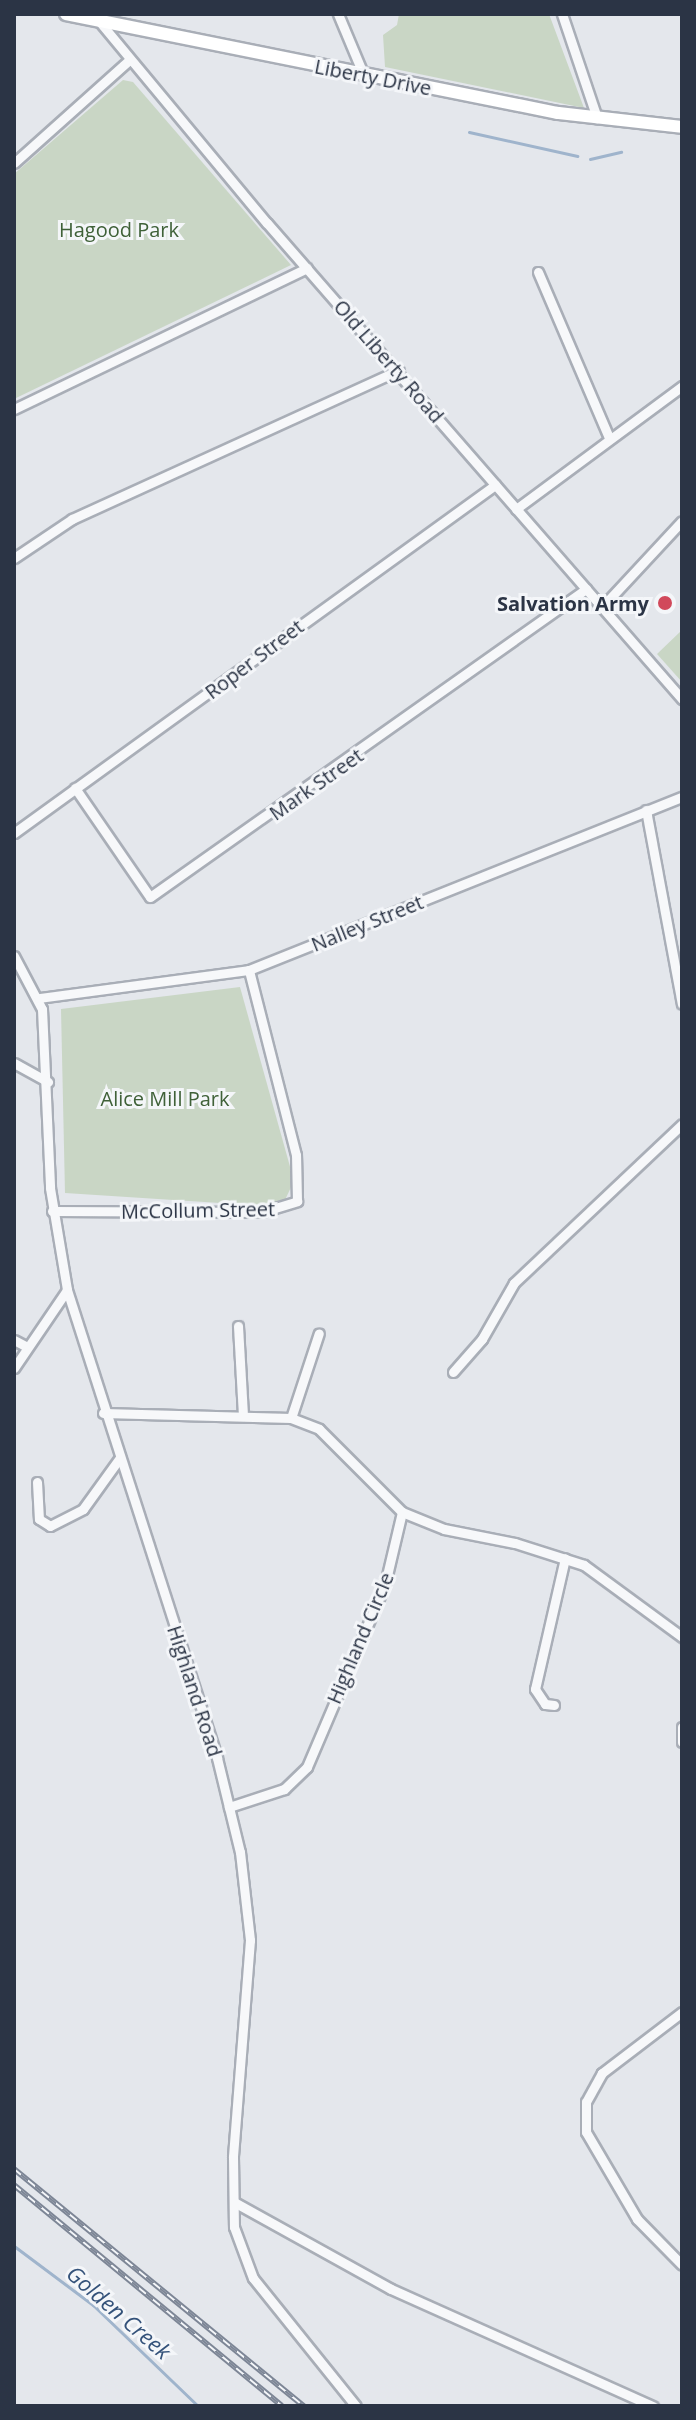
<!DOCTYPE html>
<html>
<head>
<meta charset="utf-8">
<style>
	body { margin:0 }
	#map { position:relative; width:696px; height:2420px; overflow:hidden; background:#e4e7ec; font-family:"Open Sans",sans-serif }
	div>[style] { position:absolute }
	.green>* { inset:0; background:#c9d6c5 }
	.stream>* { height:3px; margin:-1.5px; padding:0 1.5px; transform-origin:1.5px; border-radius:1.5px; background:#9fb4cc }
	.roads { filter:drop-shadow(2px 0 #a9aeb7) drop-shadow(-2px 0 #a9aeb7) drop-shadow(0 2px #a9aeb7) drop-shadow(0 -2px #a9aeb7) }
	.minor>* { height:9px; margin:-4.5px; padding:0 4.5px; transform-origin:4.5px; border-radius:4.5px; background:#f7f8fa }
	.secondary>* { height:12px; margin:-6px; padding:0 6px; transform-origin:6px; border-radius:6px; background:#fff }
	.rail>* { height:6px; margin-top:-3px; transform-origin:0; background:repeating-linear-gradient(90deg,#f4f6f9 0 9px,#7d8696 0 18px); box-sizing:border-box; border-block:2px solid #7d8696 }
	.dots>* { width:22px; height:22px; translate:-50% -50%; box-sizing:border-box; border:4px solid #f4f6f9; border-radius:50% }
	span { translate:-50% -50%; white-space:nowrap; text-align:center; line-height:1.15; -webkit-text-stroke:6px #f4f6f9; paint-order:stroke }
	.street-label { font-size:20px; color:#2b3445 }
	.park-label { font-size:20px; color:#3f6138 }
	.poi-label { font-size:20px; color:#2b3445; font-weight:700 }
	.right { translate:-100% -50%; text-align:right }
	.water-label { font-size:22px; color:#34527a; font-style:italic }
	.frame { position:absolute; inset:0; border:16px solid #2b3445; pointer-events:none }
</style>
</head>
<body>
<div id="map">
	<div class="green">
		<i style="clip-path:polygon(399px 14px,549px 14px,584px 108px,385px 67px,383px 35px,397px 25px)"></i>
		<i style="clip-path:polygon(123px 80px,133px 82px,291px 265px,14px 399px,14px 174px)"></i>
		<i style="clip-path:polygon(682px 630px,682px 682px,657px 654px)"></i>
		<i style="clip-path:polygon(240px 987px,294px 1181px,284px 1202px,251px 1205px,65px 1193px,61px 1009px)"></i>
	</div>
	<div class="stream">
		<i style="left:469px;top:132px;width:111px;rotate:12.5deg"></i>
		<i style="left:590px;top:159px;width:32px;rotate:-13deg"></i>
		<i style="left:14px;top:2246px;width:99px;rotate:36.8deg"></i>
		<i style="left:93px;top:2305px;width:146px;rotate:43.9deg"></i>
	</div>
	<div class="roads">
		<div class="minor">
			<i style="left:338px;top:14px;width:67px;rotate:67.2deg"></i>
			<i style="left:562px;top:14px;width:110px;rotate:71.4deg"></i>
			<i style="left:99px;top:21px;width:263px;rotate:50.3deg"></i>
			<i style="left:267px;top:223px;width:632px;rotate:48.92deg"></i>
			<i style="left:14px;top:163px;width:154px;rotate:-41.8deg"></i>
			<i style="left:538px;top:272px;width:181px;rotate:66.8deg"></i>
			<i style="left:14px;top:409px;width:325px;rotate:-25.7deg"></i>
			<i style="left:516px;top:509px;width:207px;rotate:-36.5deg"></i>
			<i style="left:14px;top:558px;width:70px;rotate:-33.9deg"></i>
			<i style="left:72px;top:519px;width:359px;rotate:-24.5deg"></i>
			<i style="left:602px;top:607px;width:117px;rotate:-47.1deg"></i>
			<i style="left:75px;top:788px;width:132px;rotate:55.5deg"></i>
			<i style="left:150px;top:897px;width:534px;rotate:-35.24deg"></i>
			<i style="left:646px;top:810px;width:197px;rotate:79.5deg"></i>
			<i style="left:14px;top:833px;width:594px;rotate:-35.89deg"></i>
			<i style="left:14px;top:956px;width:60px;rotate:62.2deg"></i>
			<i style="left:42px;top:1009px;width:179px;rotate:87.4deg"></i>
			<i style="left:50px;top:1188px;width:103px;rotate:80.5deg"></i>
			<i style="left:67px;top:1290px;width:491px;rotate:72.2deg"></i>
			<i style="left:217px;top:1758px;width:97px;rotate:76.3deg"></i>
			<i style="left:240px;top:1852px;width:89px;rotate:83.5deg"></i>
			<i style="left:250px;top:1940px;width:218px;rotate:94.5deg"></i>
			<i style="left:233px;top:2157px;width:70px;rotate:89.2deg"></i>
			<i style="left:234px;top:2227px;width:54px;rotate:69.6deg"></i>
			<i style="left:253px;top:2278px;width:164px;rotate:51.2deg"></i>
			<i style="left:39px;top:998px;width:212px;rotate:-7.6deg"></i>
			<i style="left:249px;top:970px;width:466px;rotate:-21.8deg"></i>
			<i style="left:14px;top:1063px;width:39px;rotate:29deg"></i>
			<i style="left:52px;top:1211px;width:210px;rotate:0.3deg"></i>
			<i style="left:262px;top:1212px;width:37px;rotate:-17deg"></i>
			<i style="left:297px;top:1201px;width:46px;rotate:-91.2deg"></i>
			<i style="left:296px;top:1155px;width:191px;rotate:-104.3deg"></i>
			<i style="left:238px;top:1326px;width:90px;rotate:86.8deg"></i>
			<i style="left:14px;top:1340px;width:15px;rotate:28deg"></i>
			<i style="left:14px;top:1368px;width:94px;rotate:-55.8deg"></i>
			<i style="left:453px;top:1372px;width:44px;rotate:-48.7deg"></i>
			<i style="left:482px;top:1339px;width:64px;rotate:-60.3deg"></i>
			<i style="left:514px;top:1283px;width:231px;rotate:-43.4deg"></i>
			<i style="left:103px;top:1413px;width:188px;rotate:1.5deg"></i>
			<i style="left:291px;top:1418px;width:30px;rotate:21deg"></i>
			<i style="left:319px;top:1429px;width:117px;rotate:45deg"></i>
			<i style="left:402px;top:1512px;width:74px;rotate:103.3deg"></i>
			<i style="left:385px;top:1584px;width:199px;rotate:113.1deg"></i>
			<i style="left:307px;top:1767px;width:32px;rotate:136deg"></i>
			<i style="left:284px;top:1789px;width:58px;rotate:161.9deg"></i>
			<i style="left:291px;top:1418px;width:89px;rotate:-71.8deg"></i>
			<i style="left:37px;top:1482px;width:37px;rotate:87deg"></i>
			<i style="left:39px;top:1519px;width:13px;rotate:32deg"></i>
			<i style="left:50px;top:1526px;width:37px;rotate:-27deg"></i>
			<i style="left:83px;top:1509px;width:62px;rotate:-54.2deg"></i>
			<i style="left:402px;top:1512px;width:45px;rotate:22deg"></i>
			<i style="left:444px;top:1529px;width:72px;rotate:11.2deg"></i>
			<i style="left:515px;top:1543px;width:72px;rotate:17.7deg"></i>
			<i style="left:584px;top:1565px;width:122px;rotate:36.3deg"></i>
			<i style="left:554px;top:1705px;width:9px;rotate:-174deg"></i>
			<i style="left:545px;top:1704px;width:18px;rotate:-124deg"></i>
			<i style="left:535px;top:1689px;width:134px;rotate:-77.1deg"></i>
			<i style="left:682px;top:1727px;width:15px;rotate:90deg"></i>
			<i style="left:682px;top:2012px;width:101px;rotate:142.7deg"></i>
			<i style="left:602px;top:2073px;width:33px;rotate:119deg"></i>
			<i style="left:586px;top:2102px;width:30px;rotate:90deg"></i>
			<i style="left:586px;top:2132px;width:101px;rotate:59.6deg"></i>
			<i style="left:637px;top:2219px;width:64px;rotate:45.6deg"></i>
			<i style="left:234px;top:2202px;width:179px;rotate:29deg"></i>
			<i style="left:391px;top:2289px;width:287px;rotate:24.1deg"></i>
		</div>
		<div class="secondary">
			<i style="left:66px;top:14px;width:502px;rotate:11.38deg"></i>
			<i style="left:558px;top:113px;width:125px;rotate:6.4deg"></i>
		</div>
	</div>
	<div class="rail">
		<i style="left:14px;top:2169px;width:375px;rotate:39.3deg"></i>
		<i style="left:14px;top:2185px;width:347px;rotate:39.5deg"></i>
	</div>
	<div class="dots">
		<i style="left:665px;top:603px;background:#d1495b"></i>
	</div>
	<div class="street-label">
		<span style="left:373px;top:77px;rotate:11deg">Liberty Drive</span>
		<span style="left:389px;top:361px;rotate:49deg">Old Liberty Road</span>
		<span style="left:254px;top:659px;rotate:-37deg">Roper Street</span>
		<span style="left:316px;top:784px;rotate:-35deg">Mark Street</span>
		<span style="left:367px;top:923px;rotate:-22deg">Nalley Street</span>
		<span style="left:198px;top:1210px;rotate:-1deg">McCollum Street</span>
		<span style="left:360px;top:1638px;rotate:-67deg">Highland Circle</span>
		<span style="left:195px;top:1691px;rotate:72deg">Highland Road</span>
	</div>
	<div class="park-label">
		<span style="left:119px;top:229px">Hagood Park</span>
		<span style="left:165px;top:1098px">Alice Mill Park</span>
	</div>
	<div class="poi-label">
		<span class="right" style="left:649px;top:603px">Salvation Army</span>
	</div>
	<div class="water-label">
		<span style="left:119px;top:2312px;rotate:41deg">Golden Creek</span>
	</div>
	<div class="frame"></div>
</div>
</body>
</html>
